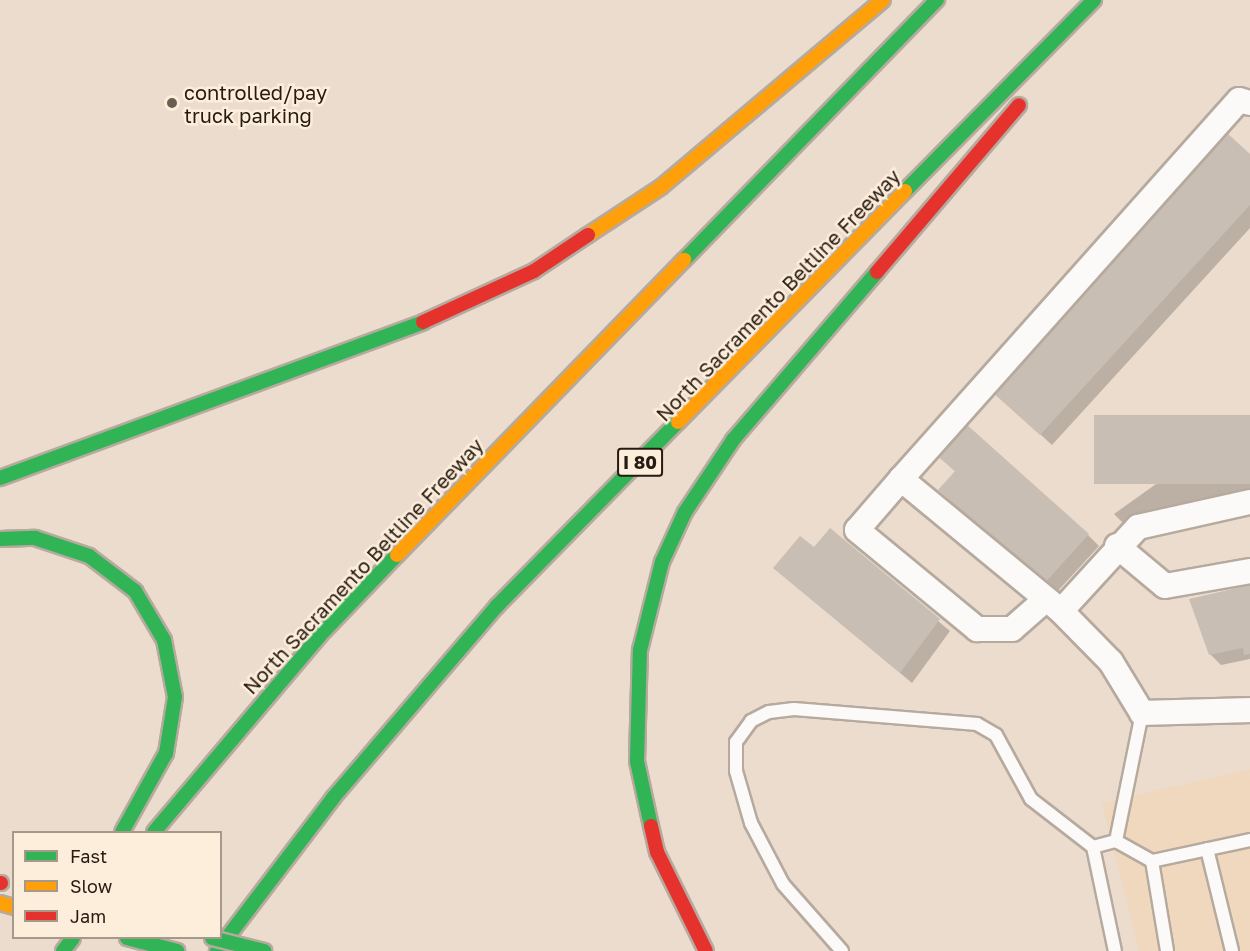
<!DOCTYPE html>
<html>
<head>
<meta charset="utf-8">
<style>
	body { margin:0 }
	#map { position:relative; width:1250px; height:951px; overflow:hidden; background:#ebdccd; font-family:"Golos Text",sans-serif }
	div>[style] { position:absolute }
	.built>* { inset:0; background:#f0d8be }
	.shadow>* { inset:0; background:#0003 }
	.building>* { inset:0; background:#c8beb3; transform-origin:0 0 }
	.roads { filter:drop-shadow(2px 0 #b6aa9f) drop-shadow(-2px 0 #b6aa9f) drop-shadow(0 2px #b6aa9f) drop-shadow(0 -2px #b6aa9f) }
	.lane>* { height:12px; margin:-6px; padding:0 6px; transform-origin:6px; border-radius:6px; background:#fcfaf8 }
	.street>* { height:24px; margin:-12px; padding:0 12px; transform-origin:12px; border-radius:12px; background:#fcfaf8 }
	.fast>* { height:14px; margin:-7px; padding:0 7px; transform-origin:7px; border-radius:7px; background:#30b455 }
	.slow>* { height:14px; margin:-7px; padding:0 7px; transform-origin:7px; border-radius:7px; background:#ff9f0a }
	.jam>* { height:14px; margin:-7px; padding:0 7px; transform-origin:7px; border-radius:7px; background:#e5322d }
	.bridges { filter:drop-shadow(2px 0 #b6aa9f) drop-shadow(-2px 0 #b6aa9f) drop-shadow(0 2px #b6aa9f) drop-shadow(0 -2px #b6aa9f) }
	.fast-bridge>* { height:14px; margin:-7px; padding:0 7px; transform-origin:7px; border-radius:7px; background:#30b455 }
	.dots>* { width:16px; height:16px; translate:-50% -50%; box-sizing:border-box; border:3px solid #fdeddb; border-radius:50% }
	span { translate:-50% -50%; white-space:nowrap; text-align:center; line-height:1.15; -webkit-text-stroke:5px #fdeddb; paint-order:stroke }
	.shield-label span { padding:2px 4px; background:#fdeddb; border:2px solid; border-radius:4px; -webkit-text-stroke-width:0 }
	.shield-label { font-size:18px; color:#251b10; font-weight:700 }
	.poi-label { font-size:20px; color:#251b10 }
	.left { translate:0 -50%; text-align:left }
	.street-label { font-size:20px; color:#251b10 }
	.legend { position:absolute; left:12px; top:831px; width:210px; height:108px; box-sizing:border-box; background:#fdeddb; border:2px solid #a7998a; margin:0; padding:8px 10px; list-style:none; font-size:18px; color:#251b10 }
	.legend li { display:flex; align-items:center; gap:12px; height:30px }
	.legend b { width:30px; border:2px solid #a7998a }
</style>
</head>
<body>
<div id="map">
	<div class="built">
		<i style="clip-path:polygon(1250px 769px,1250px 951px,1139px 951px,1102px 803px)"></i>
	</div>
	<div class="shadow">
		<i style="clip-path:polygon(1250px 156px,1250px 228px,1052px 445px,1005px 402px)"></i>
		<i style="clip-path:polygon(1250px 417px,1250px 497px,1125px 525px,1114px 514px)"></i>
		<i style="clip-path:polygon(949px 466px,1088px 535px,1099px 546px,1055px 594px,951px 501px,956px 472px)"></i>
		<i style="clip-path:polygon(830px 531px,950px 631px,912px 683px,775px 568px,815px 549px)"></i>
		<i style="clip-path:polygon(1250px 587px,1250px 659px,1221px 665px,1210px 654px,1191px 600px)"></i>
	</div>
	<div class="building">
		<i style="clip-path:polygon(1227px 133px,1250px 154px,1250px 205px,1040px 435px,992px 392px)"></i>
		<i style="left:1250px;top:415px;width:69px;height:156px;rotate:90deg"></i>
		<i style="clip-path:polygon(965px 423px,1089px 534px,1044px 584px,938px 490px,955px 471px,936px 455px)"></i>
		<i style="clip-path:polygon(830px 528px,940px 619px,900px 673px,773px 568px,800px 536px,814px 547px)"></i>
		<i style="clip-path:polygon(1250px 585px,1250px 654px,1244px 655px,1243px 648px,1209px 655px,1189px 599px)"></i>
	</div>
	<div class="roads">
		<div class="lane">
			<i style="left:1142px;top:713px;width:131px;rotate:101.5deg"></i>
			<i style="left:1116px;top:841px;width:41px;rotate:29.1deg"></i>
			<i style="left:1152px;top:861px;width:100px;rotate:-12.1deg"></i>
			<i style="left:1093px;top:847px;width:24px;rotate:-15deg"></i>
			<i style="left:1207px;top:849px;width:105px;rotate:76.2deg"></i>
			<i style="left:1152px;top:861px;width:91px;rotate:80.5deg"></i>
			<i style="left:842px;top:951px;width:89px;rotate:-131.4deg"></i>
			<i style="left:783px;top:884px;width:69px;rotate:-117.7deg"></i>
			<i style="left:751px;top:823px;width:54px;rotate:-106.1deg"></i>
			<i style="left:736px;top:771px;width:29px;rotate:-90deg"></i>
			<i style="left:736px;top:742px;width:26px;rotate:-54deg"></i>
			<i style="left:751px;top:721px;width:20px;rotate:-27deg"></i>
			<i style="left:769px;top:712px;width:25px;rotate:-7deg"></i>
			<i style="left:794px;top:709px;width:184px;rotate:4.7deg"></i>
			<i style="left:977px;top:724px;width:22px;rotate:30deg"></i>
			<i style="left:996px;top:735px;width:73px;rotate:61.3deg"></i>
			<i style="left:1031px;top:799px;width:78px;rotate:37.7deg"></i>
			<i style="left:1093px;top:847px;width:106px;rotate:78.1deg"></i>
		</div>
		<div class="street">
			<i style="left:1250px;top:103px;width:11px;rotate:-165deg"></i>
			<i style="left:1239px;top:100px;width:508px;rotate:131.73deg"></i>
			<i style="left:901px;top:479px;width:207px;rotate:39.5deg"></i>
			<i style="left:1061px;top:611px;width:71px;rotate:45.6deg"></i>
			<i style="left:1111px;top:662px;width:60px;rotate:58.7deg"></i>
			<i style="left:1142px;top:713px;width:108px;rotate:-1.6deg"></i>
			<i style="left:901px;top:479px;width:67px;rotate:130.8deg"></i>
			<i style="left:857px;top:530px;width:156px;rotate:39.5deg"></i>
			<i style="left:977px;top:629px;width:35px"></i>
			<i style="left:1012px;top:629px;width:44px;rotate:-41.3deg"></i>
			<i style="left:1117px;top:546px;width:62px;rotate:39.8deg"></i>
			<i style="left:1165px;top:586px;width:86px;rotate:-10deg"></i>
			<i style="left:1061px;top:611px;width:114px;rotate:-47.5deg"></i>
			<i style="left:1138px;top:527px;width:115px;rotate:-12.6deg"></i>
		</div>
		<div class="fast">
			<i style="left:905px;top:191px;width:269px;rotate:-45.3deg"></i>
			<i style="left:684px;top:260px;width:363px;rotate:-45.8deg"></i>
			<i style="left:0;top:478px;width:451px;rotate:-20.2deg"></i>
			<i style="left:0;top:539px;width:35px;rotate:-2deg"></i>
			<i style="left:35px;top:538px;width:57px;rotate:18.4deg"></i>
			<i style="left:89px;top:556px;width:58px;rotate:37.3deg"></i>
			<i style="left:135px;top:591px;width:57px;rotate:59.4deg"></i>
			<i style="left:164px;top:640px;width:58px;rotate:79.1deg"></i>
			<i style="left:175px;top:697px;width:57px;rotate:99.1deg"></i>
			<i style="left:166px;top:753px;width:90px;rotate:119.1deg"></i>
			<i style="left:651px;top:826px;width:66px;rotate:-102.2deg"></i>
			<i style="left:637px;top:761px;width:111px;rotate:-88.5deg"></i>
			<i style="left:640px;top:650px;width:91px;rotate:-76deg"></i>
			<i style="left:662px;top:562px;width:55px;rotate:-65.3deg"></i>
			<i style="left:685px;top:512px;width:87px;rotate:-56.3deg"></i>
			<i style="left:733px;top:440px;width:221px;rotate:-49.4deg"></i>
			<i style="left:154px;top:832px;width:265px;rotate:-49.8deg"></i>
			<i style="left:325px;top:630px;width:104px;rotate:-46.2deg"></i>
			<i style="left:127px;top:938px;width:52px;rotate:14.6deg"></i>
			<i style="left:63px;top:951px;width:16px;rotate:-52deg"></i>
			<i style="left:217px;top:951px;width:192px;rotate:-52.8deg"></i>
			<i style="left:333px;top:798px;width:253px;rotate:-49.5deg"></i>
			<i style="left:497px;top:606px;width:258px;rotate:-45.5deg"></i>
		</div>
		<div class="slow">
			<i style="left:588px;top:235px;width:87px;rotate:-33.3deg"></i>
			<i style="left:661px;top:187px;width:290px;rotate:-40.1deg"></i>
			<i style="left:678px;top:422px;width:324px;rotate:-45.5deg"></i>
			<i style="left:397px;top:555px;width:412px;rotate:-45.8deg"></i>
			<i style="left:0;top:903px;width:15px;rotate:16deg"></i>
		</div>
		<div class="jam">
			<i style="left:877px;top:272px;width:219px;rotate:-49.6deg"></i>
			<i style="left:423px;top:322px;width:122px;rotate:-24.7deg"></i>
			<i style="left:534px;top:271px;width:65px;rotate:-33.7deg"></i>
			<i style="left:651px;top:826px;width:27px;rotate:77deg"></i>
			<i style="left:657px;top:852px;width:110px;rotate:63.7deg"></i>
			<i style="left:0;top:883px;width:1px"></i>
		</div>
	</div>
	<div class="bridges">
		<div class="fast-bridge">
			<i style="left:212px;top:938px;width:54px;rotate:14deg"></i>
		</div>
	</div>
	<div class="dots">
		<i style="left:172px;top:103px;background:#6a5f52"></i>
	</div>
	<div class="shield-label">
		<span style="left:640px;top:462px">I 80</span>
	</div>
	<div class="poi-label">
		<span class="left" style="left:184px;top:104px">controlled/pay<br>truck parking</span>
	</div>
	<div class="street-label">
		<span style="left:778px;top:295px;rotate:-46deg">North Sacramento Beltline Freeway</span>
		<span style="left:363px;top:566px;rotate:-47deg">North Sacramento Beltline Freeway</span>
	</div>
	<ul class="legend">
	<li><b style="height:8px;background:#30b455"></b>Fast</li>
	<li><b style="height:8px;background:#ff9f0a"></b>Slow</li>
	<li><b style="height:8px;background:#e5322d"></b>Jam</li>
	</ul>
</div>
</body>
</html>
